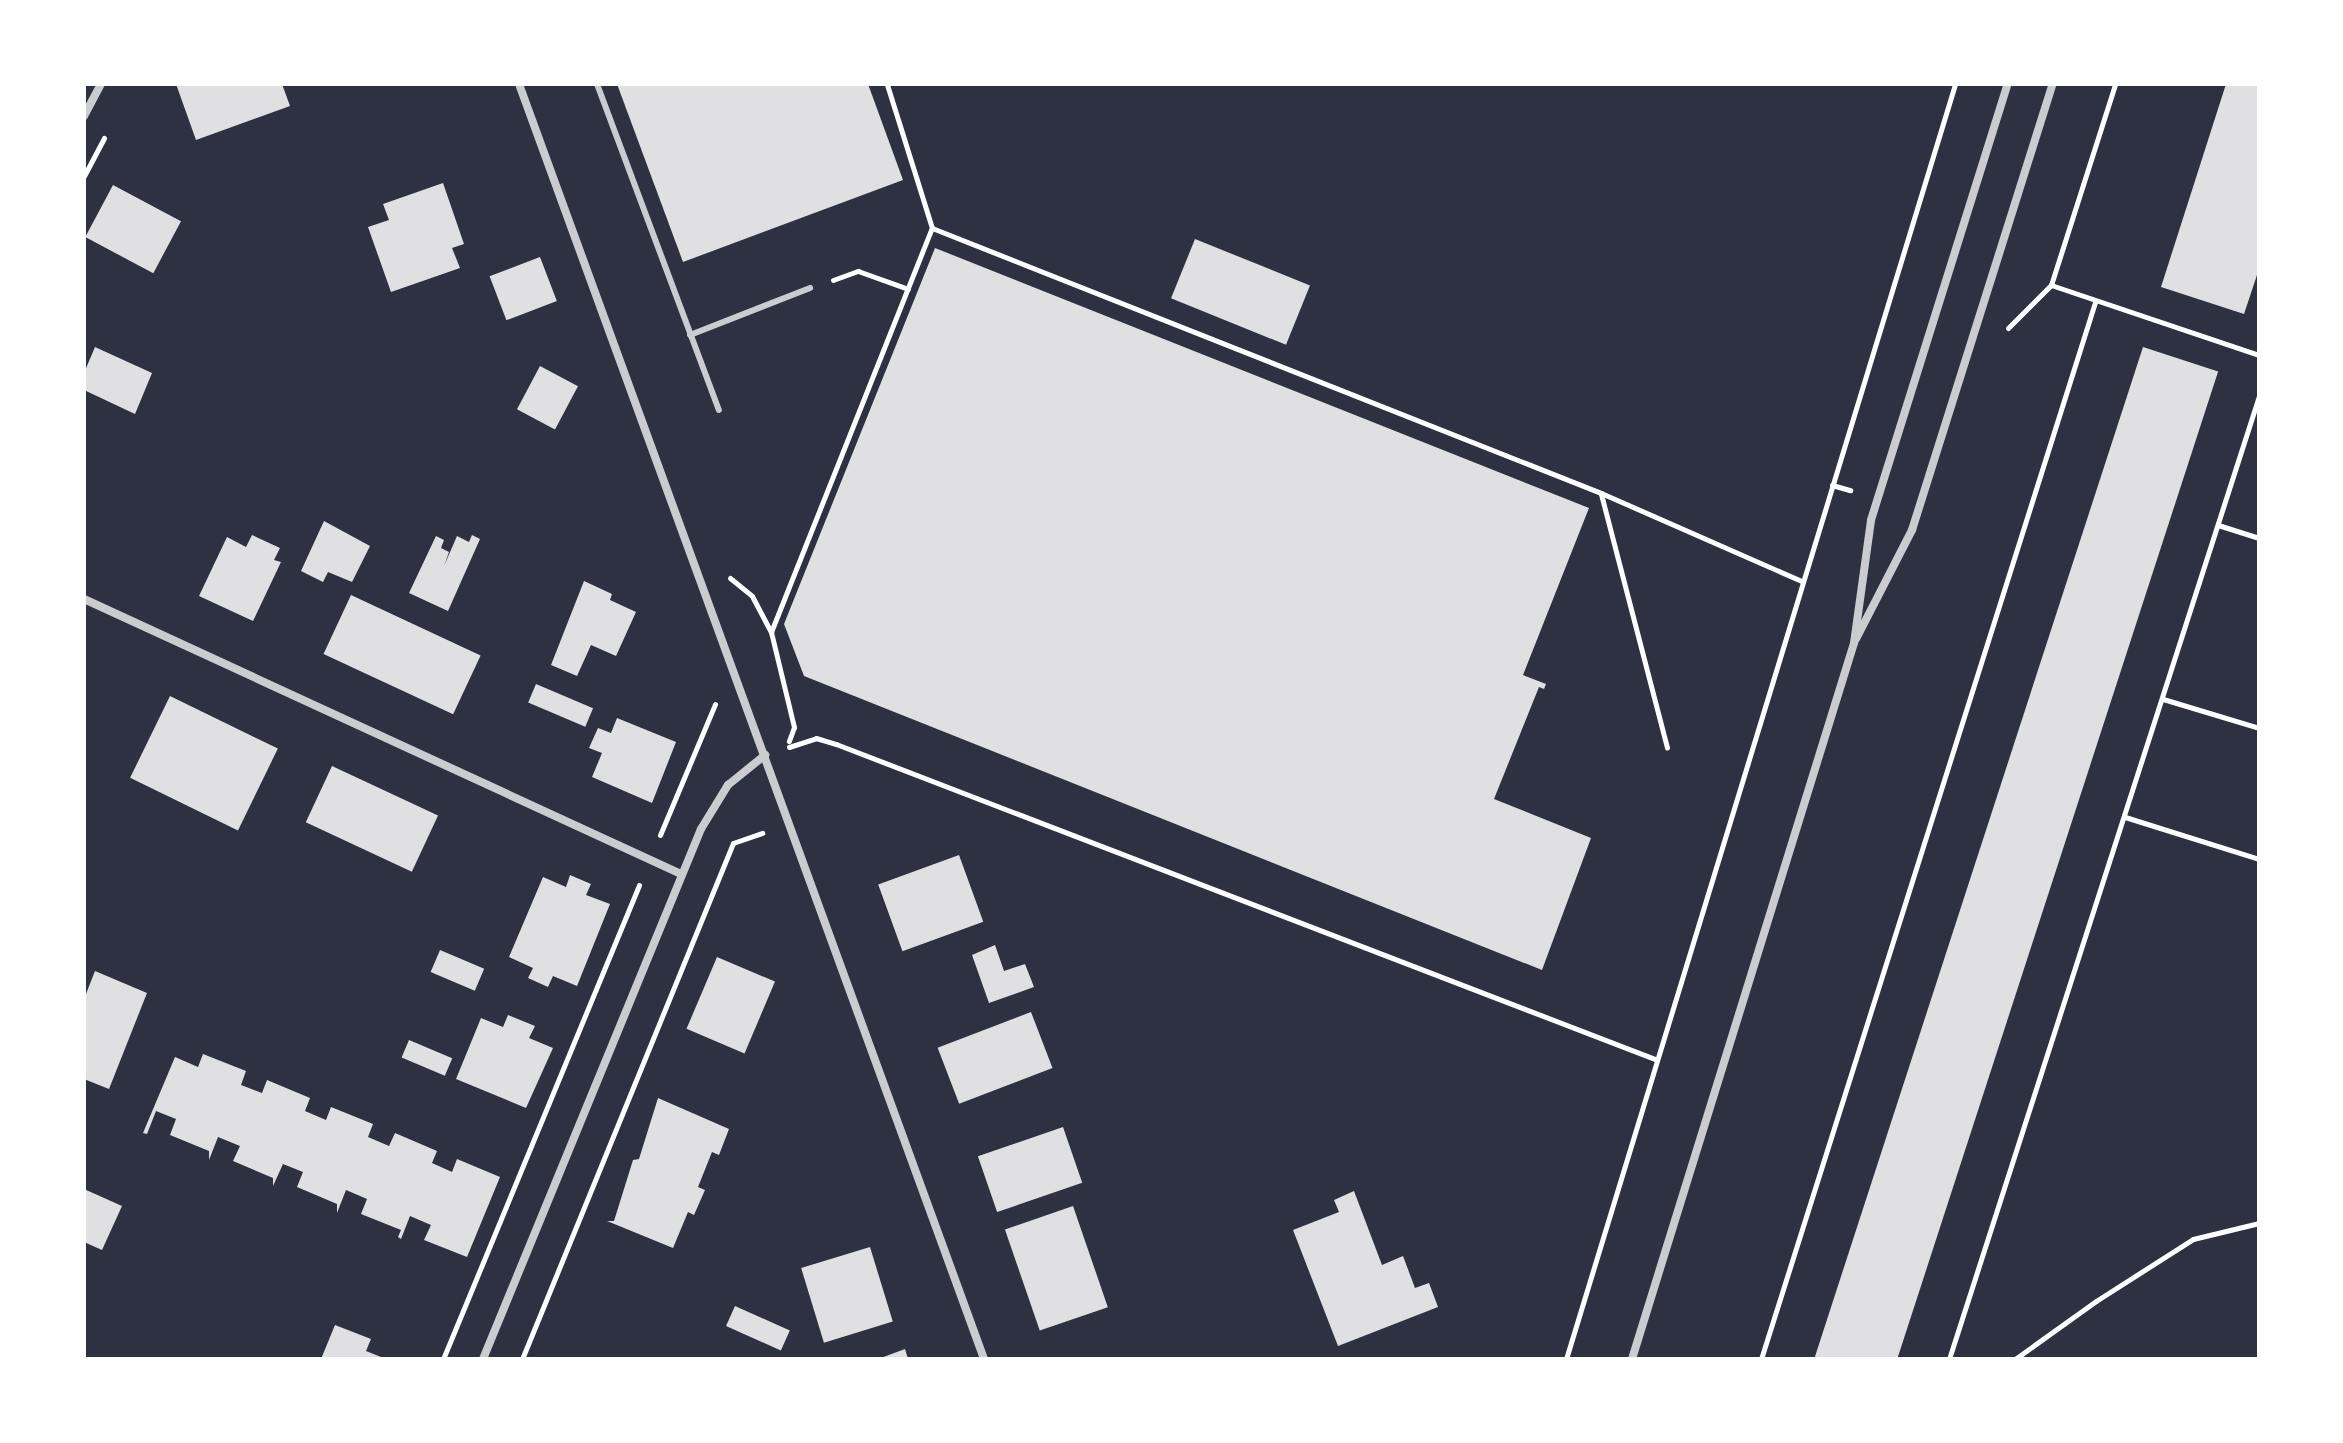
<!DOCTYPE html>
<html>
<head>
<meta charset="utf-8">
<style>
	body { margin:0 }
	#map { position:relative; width:2343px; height:1443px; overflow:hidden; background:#2d3142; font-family:Cabin,sans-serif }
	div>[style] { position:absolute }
	.building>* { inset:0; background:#e0e0e3; transform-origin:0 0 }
	.path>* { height:5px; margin:-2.5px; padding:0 2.5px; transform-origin:2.5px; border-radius:2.5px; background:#fff }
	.service>* { height:6px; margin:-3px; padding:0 3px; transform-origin:3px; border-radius:3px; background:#caccd0 }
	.minor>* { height:8px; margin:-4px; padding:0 4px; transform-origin:4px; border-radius:4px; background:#caccd0 }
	span { translate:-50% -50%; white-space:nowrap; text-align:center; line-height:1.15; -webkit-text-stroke:6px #fff; paint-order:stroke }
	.frame { position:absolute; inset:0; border:86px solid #fff; pointer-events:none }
</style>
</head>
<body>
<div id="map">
	<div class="building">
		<i style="clip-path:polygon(176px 84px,282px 84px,290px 106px,196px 140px)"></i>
		<i style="clip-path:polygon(617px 84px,868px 84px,903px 180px,683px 262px)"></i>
		<i style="clip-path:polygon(2226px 84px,2259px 84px,2259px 269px,2244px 314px,2161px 287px)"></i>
		<i style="clip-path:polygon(443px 183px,464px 244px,452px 248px,460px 268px,391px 292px,368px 227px,389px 220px,383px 204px)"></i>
		<i style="left:113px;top:185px;width:77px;height:59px;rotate:28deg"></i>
		<i style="left:1195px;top:239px;width:124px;height:64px;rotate:22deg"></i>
		<i style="clip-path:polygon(935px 248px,1589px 508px,1523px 675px,1546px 684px,1544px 689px,1539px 687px,1494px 799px,1591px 838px,1542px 970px,804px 676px,784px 624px)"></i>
		<i style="left:540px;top:257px;width:47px;height:54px;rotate:69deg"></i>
		<i style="clip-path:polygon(95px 347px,152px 373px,135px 414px,84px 390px,84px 373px)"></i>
		<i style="left:2143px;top:347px;width:79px;height:1064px;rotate:18deg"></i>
		<i style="left:540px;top:366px;width:43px;height:49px;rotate:28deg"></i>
		<i style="clip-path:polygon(324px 521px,370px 546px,352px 582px,328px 572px,323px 582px,301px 571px)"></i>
		<i style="clip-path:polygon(252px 535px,280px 548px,274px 560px,281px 562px,253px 621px,199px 596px,227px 537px,246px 547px)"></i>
		<i style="clip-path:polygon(472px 535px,480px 539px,448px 611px,409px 593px,436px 536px,444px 540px,441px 548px,449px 552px,444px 566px,457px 536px,469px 542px)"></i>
		<i style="clip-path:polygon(584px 581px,612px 594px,610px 600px,636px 612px,616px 656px,591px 645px,577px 676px,551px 665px)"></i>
		<i style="left:351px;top:595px;width:143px;height:65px;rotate:25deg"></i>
		<i style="left:536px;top:684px;width:62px;height:20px;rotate:23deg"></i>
		<i style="left:170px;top:696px;width:120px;height:91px;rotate:26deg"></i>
		<i style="clip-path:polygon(617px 718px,676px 742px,652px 803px,592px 777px,602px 753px,589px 748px,598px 728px,611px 733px)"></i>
		<i style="left:332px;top:766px;width:117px;height:62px;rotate:25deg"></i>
		<i style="left:959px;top:855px;width:71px;height:86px;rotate:70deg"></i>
		<i style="clip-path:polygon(570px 875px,591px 884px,586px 895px,610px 904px,577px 986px,553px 976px,548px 987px,528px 978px,533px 968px,509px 957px,543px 877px,566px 887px)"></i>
		<i style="clip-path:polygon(995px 945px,1004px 971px,1025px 964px,1034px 987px,989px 1003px,972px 955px)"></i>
		<i style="left:440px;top:950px;width:48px;height:24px;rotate:23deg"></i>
		<i style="left:717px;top:957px;width:63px;height:78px;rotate:23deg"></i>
		<i style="clip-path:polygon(95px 971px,147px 993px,109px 1089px,84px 1079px,84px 999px)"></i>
		<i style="left:1031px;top:1012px;width:60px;height:100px;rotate:69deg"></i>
		<i style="clip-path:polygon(508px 1015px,535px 1026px,529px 1038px,553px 1048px,526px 1108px,456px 1079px,481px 1018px,503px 1027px)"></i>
		<i style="left:409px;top:1040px;width:47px;height:19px;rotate:23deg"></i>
		<i style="clip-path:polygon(203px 1054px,246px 1071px,241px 1085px,262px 1093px,267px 1080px,310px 1098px,305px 1111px,326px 1120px,331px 1107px,373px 1124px,368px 1137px,389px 1146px,395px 1133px,437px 1151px,432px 1163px,452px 1172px,457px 1159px,500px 1177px,467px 1257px,424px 1240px,431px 1225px,410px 1216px,401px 1239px,398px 1237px,401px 1230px,361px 1214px,367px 1199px,346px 1190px,337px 1213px,337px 1204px,297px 1187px,303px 1172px,283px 1164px,273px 1186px,273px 1178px,233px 1161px,240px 1146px,218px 1137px,209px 1160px,209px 1151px,170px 1135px,176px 1119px,156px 1111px,147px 1134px,143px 1133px,175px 1057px,198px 1067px)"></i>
		<i style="clip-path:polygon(658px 1098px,729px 1129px,719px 1155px,712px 1152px,698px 1187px,705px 1190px,694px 1215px,688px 1212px,673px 1248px,607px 1221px,614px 1221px,633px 1160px,639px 1159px)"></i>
		<i style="left:1063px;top:1127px;width:59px;height:90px;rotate:71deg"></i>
		<i style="clip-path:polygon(84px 1189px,122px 1206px,102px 1250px,84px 1242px)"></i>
		<i style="clip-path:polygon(1354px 1191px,1382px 1265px,1403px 1256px,1415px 1288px,1429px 1283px,1438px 1307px,1338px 1346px,1293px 1230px,1339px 1212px,1334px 1200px)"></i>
		<i style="left:1073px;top:1206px;width:107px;height:72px;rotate:71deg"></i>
		<i style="left:870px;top:1247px;width:78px;height:72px;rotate:73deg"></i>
		<i style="left:735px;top:1306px;width:60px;height:22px;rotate:24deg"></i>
		<i style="clip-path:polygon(335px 1325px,371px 1339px,366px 1351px,386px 1359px,321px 1359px)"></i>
		<i style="clip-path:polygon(905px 1349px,908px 1359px,878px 1359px)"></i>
	</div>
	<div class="path">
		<i style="left:84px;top:176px;width:43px;rotate:-62.2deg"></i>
		<i style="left:932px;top:228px;width:720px;rotate:21.61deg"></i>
		<i style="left:1601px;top:493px;width:219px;rotate:23.7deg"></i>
		<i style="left:833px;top:280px;width:27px;rotate:-20deg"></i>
		<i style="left:858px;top:271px;width:53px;rotate:19.8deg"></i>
		<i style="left:2051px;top:285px;width:219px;rotate:18.6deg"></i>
		<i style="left:2008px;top:328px;width:61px;rotate:-45deg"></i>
		<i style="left:2051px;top:285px;width:211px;rotate:-72.3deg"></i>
		<i style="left:1832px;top:485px;width:19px;rotate:16deg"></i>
		<i style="left:1601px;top:494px;width:262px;rotate:75.4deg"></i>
		<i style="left:2218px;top:525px;width:43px;rotate:17.6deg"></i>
		<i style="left:730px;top:578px;width:28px;rotate:39deg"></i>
		<i style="left:752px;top:596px;width:41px;rotate:62.2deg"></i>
		<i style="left:771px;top:632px;width:98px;rotate:76.4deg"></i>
		<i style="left:794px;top:727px;width:15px;rotate:110deg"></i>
		<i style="left:771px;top:632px;width:435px;rotate:-68.3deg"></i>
		<i style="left:932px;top:228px;width:151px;rotate:-107.4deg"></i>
		<i style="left:2163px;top:699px;width:100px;rotate:16.8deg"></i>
		<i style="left:789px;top:747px;width:28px;rotate:-18deg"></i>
		<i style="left:816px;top:738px;width:21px;rotate:17deg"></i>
		<i style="left:836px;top:744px;width:877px;rotate:21.04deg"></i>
		<i style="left:2125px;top:817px;width:140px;rotate:17.4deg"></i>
		<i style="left:660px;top:835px;width:142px;rotate:-67.2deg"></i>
		<i style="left:443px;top:1359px;width:513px;rotate:-67.53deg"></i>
		<i style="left:522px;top:1359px;width:557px;rotate:-67.76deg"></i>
		<i style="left:733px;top:843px;width:31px;rotate:-19deg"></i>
		<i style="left:1566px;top:1359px;width:1333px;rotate:-73.03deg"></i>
		<i style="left:1761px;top:1359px;width:1109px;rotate:-72.46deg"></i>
		<i style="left:1949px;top:1359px;width:1012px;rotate:-72.16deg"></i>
		<i style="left:2015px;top:1359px;width:100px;rotate:-35.6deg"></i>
		<i style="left:2096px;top:1301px;width:115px;rotate:-32.6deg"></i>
		<i style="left:2193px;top:1239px;width:68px;rotate:-13.6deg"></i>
	</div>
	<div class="service">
		<i style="left:597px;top:84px;width:348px;rotate:69.5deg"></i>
		<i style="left:690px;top:335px;width:129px;rotate:-21.4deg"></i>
	</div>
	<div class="minor">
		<i style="left:519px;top:84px;width:1357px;rotate:69.96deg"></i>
		<i style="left:84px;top:116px;width:36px;rotate:-62deg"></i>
		<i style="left:84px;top:599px;width:657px;rotate:24.73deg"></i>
		<i style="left:1856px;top:639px;width:123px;rotate:-62.8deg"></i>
		<i style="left:1912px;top:530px;width:468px;rotate:-72.5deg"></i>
		<i style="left:483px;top:1359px;width:573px;rotate:-67.64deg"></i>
		<i style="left:701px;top:829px;width:52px;rotate:-58.5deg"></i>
		<i style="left:728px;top:785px;width:48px;rotate:-39deg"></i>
		<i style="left:1632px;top:1359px;width:750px;rotate:-72.77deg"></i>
		<i style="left:1854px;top:643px;width:124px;rotate:-82.1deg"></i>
		<i style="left:1871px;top:520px;width:457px;rotate:-72.6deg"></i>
	</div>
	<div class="frame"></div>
</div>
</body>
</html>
